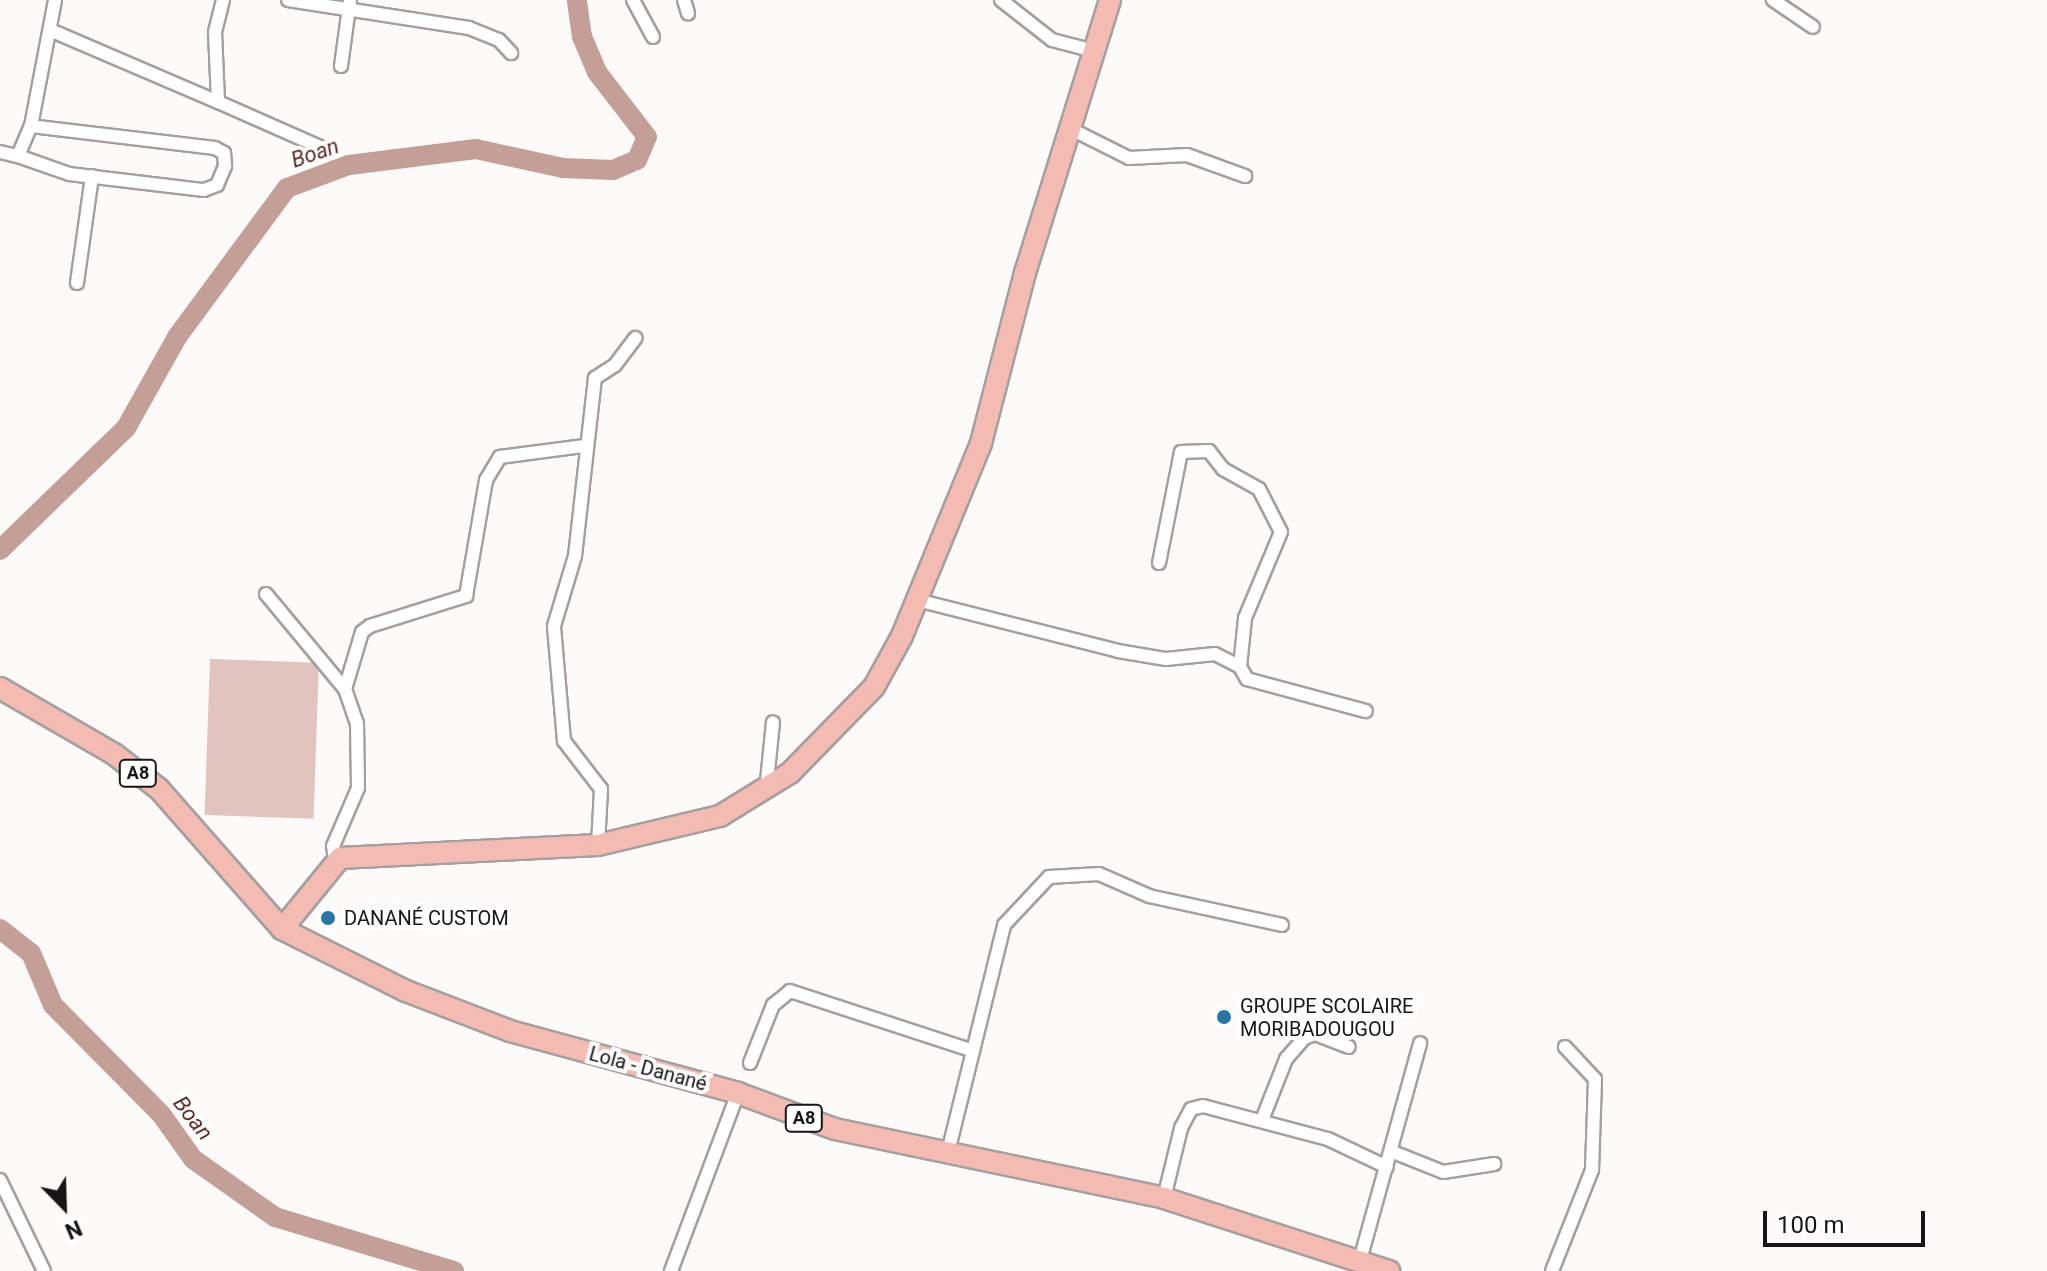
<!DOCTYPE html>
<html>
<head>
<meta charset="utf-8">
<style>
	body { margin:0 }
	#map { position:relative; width:2047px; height:1271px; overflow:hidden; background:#fefaf9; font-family:Roboto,sans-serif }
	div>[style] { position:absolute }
	.green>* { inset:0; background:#e2c4be; transform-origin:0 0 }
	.river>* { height:20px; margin:-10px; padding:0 10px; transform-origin:10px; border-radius:10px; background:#c39f98 }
	.roads { filter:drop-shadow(2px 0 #a4a09f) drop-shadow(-2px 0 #a4a09f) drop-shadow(0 2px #a4a09f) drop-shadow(0 -2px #a4a09f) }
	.street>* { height:12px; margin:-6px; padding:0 6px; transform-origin:6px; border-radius:6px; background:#fff }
	.primary>* { height:20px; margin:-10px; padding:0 10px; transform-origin:10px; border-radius:10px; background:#f4bbb2 }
	.dots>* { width:22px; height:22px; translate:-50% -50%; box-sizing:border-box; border:4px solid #fff; border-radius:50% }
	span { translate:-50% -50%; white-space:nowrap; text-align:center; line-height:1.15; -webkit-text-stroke:8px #fff; paint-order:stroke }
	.shield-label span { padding:2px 6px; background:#fff; border:2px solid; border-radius:6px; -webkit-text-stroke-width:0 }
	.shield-label { font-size:18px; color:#171515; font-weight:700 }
	.poi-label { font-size:20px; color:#171515 }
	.left { translate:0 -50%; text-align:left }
	.street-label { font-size:20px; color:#171515 }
	.water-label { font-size:22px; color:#5f2d25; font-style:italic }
	.north { position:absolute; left:24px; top:1167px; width:80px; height:80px; -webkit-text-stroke:6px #fff; paint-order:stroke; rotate:157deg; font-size:22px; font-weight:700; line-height:32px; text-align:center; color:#171515 }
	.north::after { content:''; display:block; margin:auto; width:28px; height:36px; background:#171515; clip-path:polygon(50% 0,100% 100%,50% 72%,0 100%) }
	.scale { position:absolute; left:1763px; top:1211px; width:162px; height:36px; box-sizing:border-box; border:4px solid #171515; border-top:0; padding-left:10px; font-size:24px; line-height:28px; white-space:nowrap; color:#171515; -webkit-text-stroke:6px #fff; paint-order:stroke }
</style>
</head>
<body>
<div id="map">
	<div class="green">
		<i style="left:210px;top:659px;width:109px;height:156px;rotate:2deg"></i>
	</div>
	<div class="river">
		<i style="left:0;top:550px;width:175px;rotate:-44.1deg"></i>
		<i style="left:126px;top:428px;width:104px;rotate:-60.7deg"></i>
		<i style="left:177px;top:337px;width:185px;rotate:-53.6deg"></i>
		<i style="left:287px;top:188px;width:66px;rotate:-20.4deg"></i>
		<i style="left:349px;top:165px;width:128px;rotate:-7.2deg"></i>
		<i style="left:476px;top:149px;width:89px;rotate:12.3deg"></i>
		<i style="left:563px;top:168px;width:50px;rotate:2.3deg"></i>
		<i style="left:613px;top:170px;width:26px;rotate:-23deg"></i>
		<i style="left:637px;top:160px;width:25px;rotate:-67deg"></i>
		<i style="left:647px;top:137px;width:82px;rotate:-127.6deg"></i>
		<i style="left:597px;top:72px;width:38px;rotate:-113deg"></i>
		<i style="left:582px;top:37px;width:37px;rotate:-98deg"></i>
		<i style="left:0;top:929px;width:39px;rotate:38deg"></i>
		<i style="left:31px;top:953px;width:56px;rotate:67.1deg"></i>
		<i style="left:53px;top:1005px;width:153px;rotate:45.3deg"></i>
		<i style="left:161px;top:1114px;width:55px;rotate:54.6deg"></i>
		<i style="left:193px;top:1159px;width:100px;rotate:35.3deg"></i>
		<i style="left:275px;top:1217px;width:187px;rotate:16.8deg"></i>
	</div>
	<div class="roads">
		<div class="street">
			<i style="left:223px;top:0;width:33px;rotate:104deg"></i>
			<i style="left:215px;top:32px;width:70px;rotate:87.5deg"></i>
			<i style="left:218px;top:102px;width:121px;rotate:23.8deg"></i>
			<i style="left:288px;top:0;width:183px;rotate:8.8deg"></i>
			<i style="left:469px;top:28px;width:32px;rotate:22deg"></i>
			<i style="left:499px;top:40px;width:18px;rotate:47deg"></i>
			<i style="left:633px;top:0;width:42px;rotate:61.6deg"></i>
			<i style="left:684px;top:0;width:14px;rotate:73deg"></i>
			<i style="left:1001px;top:0;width:65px;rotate:38.1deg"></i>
			<i style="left:1052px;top:40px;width:43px;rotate:14.7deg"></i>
			<i style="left:1773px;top:0;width:48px;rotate:34deg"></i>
			<i style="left:50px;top:30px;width:183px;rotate:23.2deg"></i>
			<i style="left:341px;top:66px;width:67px;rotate:-82.2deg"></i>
			<i style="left:1069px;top:128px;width:67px;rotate:26.6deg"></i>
			<i style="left:1129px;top:158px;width:58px;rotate:-3deg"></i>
			<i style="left:1187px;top:155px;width:62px;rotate:19.9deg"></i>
			<i style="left:0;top:152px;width:18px;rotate:13deg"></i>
			<i style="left:18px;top:156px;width:33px;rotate:-67deg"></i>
			<i style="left:31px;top:126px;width:128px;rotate:-79.2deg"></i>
			<i style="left:18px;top:156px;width:54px;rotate:19.4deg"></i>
			<i style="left:69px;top:174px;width:136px;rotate:6.8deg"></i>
			<i style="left:204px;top:190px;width:14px;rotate:-21deg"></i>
			<i style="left:217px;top:185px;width:21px;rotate:-67deg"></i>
			<i style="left:225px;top:166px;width:13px;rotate:-94deg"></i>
			<i style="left:224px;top:153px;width:10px;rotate:-151deg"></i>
			<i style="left:215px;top:148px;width:185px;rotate:-173.2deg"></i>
			<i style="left:77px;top:283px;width:108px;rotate:-82deg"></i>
			<i style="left:1159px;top:563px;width:113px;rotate:-78.8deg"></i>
			<i style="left:1181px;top:452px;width:28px;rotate:-2deg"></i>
			<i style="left:1209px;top:451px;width:23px;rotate:52deg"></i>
			<i style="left:1223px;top:469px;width:41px;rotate:29.1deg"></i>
			<i style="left:1259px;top:489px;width:48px;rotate:62.9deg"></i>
			<i style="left:1281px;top:532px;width:93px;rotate:112.7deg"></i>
			<i style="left:1245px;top:618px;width:49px;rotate:95.8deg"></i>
			<i style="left:266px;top:594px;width:124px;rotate:50.3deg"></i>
			<i style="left:345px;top:689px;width:36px;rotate:71deg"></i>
			<i style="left:357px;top:723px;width:65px;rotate:89.1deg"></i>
			<i style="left:358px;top:788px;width:63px;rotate:113.3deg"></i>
			<i style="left:333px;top:846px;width:13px;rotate:81deg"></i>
			<i style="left:917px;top:600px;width:207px;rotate:14.2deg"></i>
			<i style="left:1118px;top:651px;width:49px;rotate:9.5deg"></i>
			<i style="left:1166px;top:659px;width:49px;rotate:-5.8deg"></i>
			<i style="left:1215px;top:654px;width:28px;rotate:27deg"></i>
			<i style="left:1240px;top:667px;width:14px;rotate:60deg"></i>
			<i style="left:1247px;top:679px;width:123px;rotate:15.1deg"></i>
			<i style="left:345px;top:689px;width:59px;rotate:-73.4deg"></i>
			<i style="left:362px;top:632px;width:10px;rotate:-37deg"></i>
			<i style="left:370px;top:626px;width:101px;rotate:-17.4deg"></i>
			<i style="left:466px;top:596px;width:118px;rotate:-80.2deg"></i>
			<i style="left:486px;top:480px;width:27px;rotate:-59deg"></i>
			<i style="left:500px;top:457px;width:85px;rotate:-7.5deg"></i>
			<i style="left:766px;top:791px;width:69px;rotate:-84.2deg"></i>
			<i style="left:598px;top:845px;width:56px;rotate:-86.9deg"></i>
			<i style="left:601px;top:789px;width:61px;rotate:-127.6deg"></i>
			<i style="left:564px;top:741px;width:115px;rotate:-95deg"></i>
			<i style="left:554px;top:626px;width:73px;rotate:-73.3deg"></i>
			<i style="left:575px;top:556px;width:179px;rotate:-83.6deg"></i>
			<i style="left:595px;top:378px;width:24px;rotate:-33deg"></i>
			<i style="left:615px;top:365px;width:34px;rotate:-53deg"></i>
			<i style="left:750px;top:1063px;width:62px;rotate:-68.4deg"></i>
			<i style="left:773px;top:1005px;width:22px;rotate:-39deg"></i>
			<i style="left:790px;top:991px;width:190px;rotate:18.1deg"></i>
			<i style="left:1262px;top:1120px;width:66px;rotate:-68.5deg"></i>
			<i style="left:1286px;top:1059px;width:28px;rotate:-49deg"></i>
			<i style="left:1304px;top:1038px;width:12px;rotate:-20deg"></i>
			<i style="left:1315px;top:1034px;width:36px;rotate:21deg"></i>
			<i style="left:948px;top:1152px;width:234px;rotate:-76.1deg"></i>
			<i style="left:1004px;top:925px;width:66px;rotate:-46.8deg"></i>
			<i style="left:1049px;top:877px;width:50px;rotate:-3.4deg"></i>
			<i style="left:1099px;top:874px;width:55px;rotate:23.7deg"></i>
			<i style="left:1149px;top:896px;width:136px;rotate:12.3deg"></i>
			<i style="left:1393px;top:1152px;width:54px;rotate:21.8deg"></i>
			<i style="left:1443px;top:1172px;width:52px;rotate:-8.9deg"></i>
			<i style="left:0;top:1180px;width:101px;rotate:64.2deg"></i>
			<i style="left:1164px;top:1198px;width:72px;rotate:-76.3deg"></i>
			<i style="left:1181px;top:1128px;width:21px;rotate:-62deg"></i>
			<i style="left:1191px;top:1109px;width:12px;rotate:-14deg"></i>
			<i style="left:1203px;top:1106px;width:129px;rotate:14.8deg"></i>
			<i style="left:1328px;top:1139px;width:65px;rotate:25.4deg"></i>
			<i style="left:1360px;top:1260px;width:225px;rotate:-74.5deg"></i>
			<i style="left:671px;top:1271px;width:190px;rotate:-69.4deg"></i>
			<i style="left:1552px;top:1271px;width:109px;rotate:-68.4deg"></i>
			<i style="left:1592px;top:1170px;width:91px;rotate:-88.1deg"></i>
			<i style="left:1595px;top:1079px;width:44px;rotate:-133.2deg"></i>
		</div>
		<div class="primary">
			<i style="left:0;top:688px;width:132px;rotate:30.1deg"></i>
			<i style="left:114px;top:754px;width:57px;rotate:37.9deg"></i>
			<i style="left:159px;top:789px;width:186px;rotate:48.7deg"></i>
			<i style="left:282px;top:929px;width:139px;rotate:26.6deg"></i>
			<i style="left:406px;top:991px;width:111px;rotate:21deg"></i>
			<i style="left:510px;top:1031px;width:236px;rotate:15.2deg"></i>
			<i style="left:738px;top:1093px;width:103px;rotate:20.4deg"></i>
			<i style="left:835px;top:1129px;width:336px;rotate:11.8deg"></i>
			<i style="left:1164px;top:1198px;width:237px;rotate:18deg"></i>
			<i style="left:282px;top:929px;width:92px;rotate:-50.8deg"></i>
			<i style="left:340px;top:858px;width:258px;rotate:-2.9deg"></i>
			<i style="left:598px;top:845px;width:125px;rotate:-13.4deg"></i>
			<i style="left:720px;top:816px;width:82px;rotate:-31.6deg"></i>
			<i style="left:790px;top:773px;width:120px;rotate:-45.7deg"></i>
			<i style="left:874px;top:687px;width:58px;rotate:-61.2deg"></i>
			<i style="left:902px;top:636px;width:209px;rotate:-67.7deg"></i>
			<i style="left:981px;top:443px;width:176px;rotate:-75.5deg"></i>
			<i style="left:1025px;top:273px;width:286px;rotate:-72.7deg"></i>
		</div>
	</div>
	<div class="dots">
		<i style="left:328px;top:918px;background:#2676a7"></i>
		<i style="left:1224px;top:1017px;background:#2676a7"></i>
	</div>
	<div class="shield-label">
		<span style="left:138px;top:773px">A8</span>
		<span style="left:804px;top:1118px">A8</span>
	</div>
	<div class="poi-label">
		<span class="left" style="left:344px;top:918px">DANANÉ CUSTOM</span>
		<span class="left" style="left:1240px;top:1018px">GROUPE SCOLAIRE<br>MORIBADOUGOU</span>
	</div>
	<div class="street-label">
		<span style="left:648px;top:1069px;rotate:15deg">Lola - Danané</span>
	</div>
	<div class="water-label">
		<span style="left:315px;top:153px;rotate:-19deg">Boan</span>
		<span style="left:193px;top:1118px;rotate:52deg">Boan</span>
	</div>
	<div class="north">N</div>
	<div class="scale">100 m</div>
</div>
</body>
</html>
